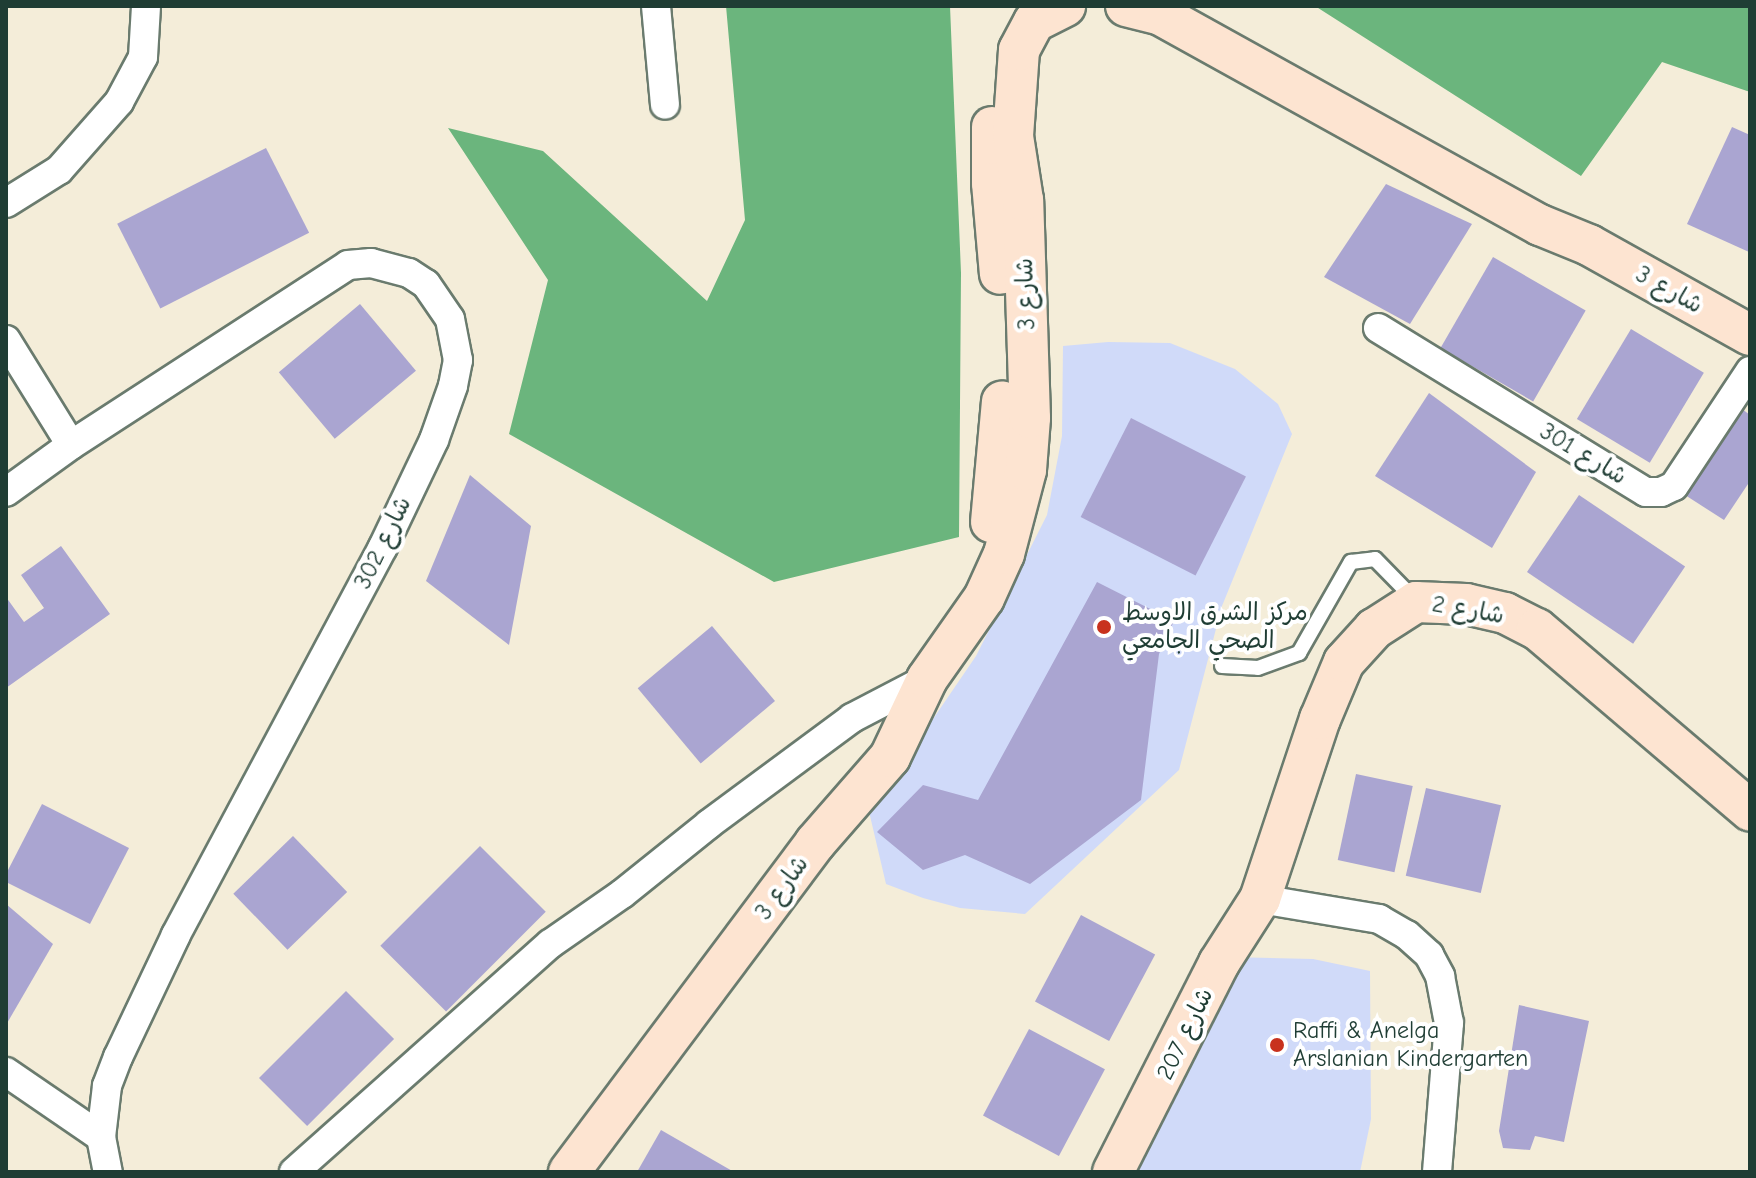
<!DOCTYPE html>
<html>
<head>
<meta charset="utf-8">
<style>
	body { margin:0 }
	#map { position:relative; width:1756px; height:1178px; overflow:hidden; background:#f4edd9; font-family:"Comic Neue","Playpen Sans Arabic",sans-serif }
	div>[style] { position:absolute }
	.built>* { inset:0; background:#d0daf9 }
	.forest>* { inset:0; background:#6bb57d }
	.building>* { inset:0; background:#aaa5d1; transform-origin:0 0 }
	.roads { filter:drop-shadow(2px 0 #6a7b6e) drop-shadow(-2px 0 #6a7b6e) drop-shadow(0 2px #6a7b6e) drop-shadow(0 -2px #6a7b6e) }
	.lane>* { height:14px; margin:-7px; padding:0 7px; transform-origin:7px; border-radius:7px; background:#fff }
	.street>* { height:28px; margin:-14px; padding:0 14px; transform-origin:14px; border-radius:14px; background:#fff }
	.secondary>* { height:40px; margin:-20px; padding:0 20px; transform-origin:20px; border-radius:20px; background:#fde4d1 }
	.dots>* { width:22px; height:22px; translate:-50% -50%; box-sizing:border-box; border:4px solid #fff; border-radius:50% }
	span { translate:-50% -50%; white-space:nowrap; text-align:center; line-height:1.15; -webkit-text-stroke:8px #fff; paint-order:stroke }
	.street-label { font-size:24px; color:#1f3d34 }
	.poi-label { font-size:24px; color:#1f3d34 }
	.left { translate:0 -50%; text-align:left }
	.frame { position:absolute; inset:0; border:8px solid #1f3d34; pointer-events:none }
</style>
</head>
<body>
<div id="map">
	<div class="built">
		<i style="clip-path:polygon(1108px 342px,1170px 343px,1235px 369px,1278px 404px,1292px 434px,1222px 606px,1179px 770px,1025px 914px,960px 908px,923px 898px,886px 884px,867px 803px,918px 741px,976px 656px,1047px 515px,1062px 436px,1063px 346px)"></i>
		<i style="clip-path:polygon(1228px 957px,1313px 959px,1370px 971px,1371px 1119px,1360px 1172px,1121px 1172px)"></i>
	</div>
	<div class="forest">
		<i style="clip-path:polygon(726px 6px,950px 6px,961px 273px,959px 537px,774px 582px,509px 434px,548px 280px,448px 128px,543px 151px,707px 301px,745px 220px)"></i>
		<i style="clip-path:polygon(1315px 6px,1750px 6px,1750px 92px,1662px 62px,1581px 176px)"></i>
	</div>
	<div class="building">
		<i style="clip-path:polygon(1732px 127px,1750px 135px,1749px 252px,1687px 224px)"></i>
		<i style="left:266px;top:148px;width:95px;height:167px;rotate:63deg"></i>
		<i style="clip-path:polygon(1386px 184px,1472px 224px,1410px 324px,1324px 277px)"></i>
		<i style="left:1493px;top:257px;width:107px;height:105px;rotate:30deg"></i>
		<i style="left:360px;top:304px;width:87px;height:106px;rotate:50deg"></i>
		<i style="left:1631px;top:329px;width:85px;height:105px;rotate:31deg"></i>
		<i style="clip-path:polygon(1429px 393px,1536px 472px,1492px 548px,1375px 476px)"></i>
		<i style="clip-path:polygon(1742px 409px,1750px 415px,1750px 481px,1724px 520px,1685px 495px)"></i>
		<i style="left:1131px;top:418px;width:129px;height:111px;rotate:27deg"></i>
		<i style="clip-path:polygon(470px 475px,531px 526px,509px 645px,426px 581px)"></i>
		<i style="left:1579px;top:495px;width:128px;height:93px;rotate:34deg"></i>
		<i style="clip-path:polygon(61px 546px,110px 614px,6px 688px,6px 597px,24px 622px,44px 608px,21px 575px)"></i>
		<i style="clip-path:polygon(1097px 582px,1174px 621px,1159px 654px,1141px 800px,1030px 884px,965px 855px,923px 870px,877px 832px,923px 785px,978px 800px)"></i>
		<i style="left:712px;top:626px;width:98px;height:97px;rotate:50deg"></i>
		<i style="left:1356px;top:774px;width:58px;height:88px;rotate:12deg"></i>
		<i style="left:1426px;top:788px;width:77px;height:90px;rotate:13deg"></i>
		<i style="clip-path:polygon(42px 804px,129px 848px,90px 924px,6px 882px,6px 874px)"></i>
		<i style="left:293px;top:836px;width:78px;height:83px;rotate:46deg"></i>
		<i style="left:480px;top:846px;width:93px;height:141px;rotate:45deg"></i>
		<i style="clip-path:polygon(6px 904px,53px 944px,6px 1025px)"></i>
		<i style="left:1081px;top:915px;width:84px;height:98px;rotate:28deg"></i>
		<i style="left:346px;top:991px;width:68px;height:123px;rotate:45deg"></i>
		<i style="clip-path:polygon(1519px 1005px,1589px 1021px,1564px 1142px,1535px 1136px,1530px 1150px,1503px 1148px,1499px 1131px)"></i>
		<i style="left:1029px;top:1029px;width:86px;height:98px;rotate:28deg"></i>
		<i style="clip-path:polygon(661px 1130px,734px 1172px,637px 1172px)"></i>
	</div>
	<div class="roads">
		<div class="lane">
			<i style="left:1222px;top:666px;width:36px;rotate:3deg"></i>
			<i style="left:1258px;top:668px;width:44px;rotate:-20.1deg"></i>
			<i style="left:1299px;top:653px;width:105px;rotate:-60.3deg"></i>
			<i style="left:1351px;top:562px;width:24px;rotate:-7deg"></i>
			<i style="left:1375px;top:559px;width:59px;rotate:45.7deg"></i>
		</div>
		<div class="street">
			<i style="left:656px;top:6px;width:99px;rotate:84.8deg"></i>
			<i style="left:6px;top:203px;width:62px;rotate:-31.9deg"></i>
			<i style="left:59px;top:170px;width:91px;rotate:-48.6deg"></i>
			<i style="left:119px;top:102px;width:51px;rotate:-61.9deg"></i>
			<i style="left:143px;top:57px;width:51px;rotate:-86.6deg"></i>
			<i style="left:1378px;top:328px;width:314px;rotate:31.5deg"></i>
			<i style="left:1646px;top:492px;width:15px"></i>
			<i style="left:1661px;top:492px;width:14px;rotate:-25deg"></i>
			<i style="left:1674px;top:486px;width:138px;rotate:-56.5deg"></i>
			<i style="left:6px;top:340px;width:123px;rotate:58.2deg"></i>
			<i style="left:6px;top:492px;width:80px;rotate:-35.9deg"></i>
			<i style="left:71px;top:445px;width:330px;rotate:-33deg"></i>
			<i style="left:348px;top:265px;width:23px;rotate:-5deg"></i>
			<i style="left:371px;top:263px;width:39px;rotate:15deg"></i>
			<i style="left:409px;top:273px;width:20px;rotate:33deg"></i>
			<i style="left:426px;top:284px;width:42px;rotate:55.6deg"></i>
			<i style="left:450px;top:319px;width:42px;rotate:79deg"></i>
			<i style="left:458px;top:360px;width:26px;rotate:101deg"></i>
			<i style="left:453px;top:386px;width:57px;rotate:109.4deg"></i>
			<i style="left:434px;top:440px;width:119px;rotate:115.5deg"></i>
			<i style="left:383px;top:547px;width:440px;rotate:118.1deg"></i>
			<i style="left:176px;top:935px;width:135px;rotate:115.4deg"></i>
			<i style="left:118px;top:1057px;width:31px;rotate:111deg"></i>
			<i style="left:107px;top:1086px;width:51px;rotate:96.7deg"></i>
			<i style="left:101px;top:1137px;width:36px;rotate:79deg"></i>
			<i style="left:1260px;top:899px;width:121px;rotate:9.5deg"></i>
			<i style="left:1379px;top:919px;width:32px;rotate:30deg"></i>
			<i style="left:1407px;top:935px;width:30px;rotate:42deg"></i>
			<i style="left:1429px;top:955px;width:24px;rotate:62deg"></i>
			<i style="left:1440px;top:976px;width:48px;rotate:79.2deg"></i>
			<i style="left:1449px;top:1023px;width:149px;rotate:94.6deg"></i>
			<i style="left:6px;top:1072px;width:115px;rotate:34.4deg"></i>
			<i style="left:294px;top:1172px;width:343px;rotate:-41.7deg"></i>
			<i style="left:550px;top:944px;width:88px;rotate:-34.8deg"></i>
			<i style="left:622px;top:894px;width:112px;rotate:-38.8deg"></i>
			<i style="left:709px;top:824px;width:178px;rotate:-36.5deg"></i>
			<i style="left:852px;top:718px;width:85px;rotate:-27.5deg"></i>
		</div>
		<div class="secondary">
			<i style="left:1126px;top:6px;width:34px;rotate:14deg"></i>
			<i style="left:1159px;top:14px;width:436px;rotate:29deg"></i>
			<i style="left:1540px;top:225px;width:53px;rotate:22.2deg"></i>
			<i style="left:1589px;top:245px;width:184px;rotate:29.2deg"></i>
			<i style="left:992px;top:127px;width:56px;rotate:90deg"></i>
			<i style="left:992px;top:183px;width:91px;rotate:85deg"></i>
			<i style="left:991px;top:522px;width:121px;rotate:-84.8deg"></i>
			<i style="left:569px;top:1172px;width:411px;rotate:-53.2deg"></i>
			<i style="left:815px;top:843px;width:114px;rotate:-48.9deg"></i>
			<i style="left:890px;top:757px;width:86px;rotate:-64.6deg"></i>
			<i style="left:927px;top:679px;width:99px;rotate:-54.9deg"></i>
			<i style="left:984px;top:598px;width:48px;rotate:-65.6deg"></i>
			<i style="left:1004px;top:554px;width:87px;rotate:-75.3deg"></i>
			<i style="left:1026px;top:470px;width:52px;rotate:-85.6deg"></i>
			<i style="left:1030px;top:418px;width:218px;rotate:-91.8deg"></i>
			<i style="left:1023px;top:200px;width:65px;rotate:-98.9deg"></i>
			<i style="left:1013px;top:136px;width:86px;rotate:-86deg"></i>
			<i style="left:1019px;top:50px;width:32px;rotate:-62deg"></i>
			<i style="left:1034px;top:22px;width:35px;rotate:-27deg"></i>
			<i style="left:1113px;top:1172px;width:234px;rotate:-63.1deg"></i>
			<i style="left:1219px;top:963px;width:76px;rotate:-57.4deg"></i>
			<i style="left:1260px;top:899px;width:190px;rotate:-71.6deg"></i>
			<i style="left:1320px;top:719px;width:62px;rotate:-67.2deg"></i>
			<i style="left:1344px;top:662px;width:45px;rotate:-47.7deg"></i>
			<i style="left:1374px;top:629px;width:50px;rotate:-32.7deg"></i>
			<i style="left:1416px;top:602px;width:50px;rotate:2.3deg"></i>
			<i style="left:1466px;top:604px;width:40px;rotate:13deg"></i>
			<i style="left:1505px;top:613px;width:36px;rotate:27deg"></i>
			<i style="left:1537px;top:629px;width:280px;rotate:40.4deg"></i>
		</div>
	</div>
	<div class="dots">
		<i style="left:1104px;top:627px;background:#c8321e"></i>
		<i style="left:1277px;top:1045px;background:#c8321e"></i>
	</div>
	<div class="street-label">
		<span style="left:1669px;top:290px;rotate:29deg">شارع 3</span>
		<span style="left:1026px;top:294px;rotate:-92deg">شارع 3</span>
		<span style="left:1583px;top:454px;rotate:31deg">شارع 301</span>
		<span style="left:383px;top:543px;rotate:-64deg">شارع 302</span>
		<span style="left:1468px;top:610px;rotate:10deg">شارع 2</span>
		<span style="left:782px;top:888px;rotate:-54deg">شارع 3</span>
		<span style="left:1185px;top:1034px;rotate:-64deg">شارع 207</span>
	</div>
	<div class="poi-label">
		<span class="left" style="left:1122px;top:627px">مركز الشرق الاوسط<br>الصحي الجامعي</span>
		<span class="left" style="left:1293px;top:1045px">Raffi &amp; Anelga<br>Arslanian Kindergarten</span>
	</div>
	<div class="frame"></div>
</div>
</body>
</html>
